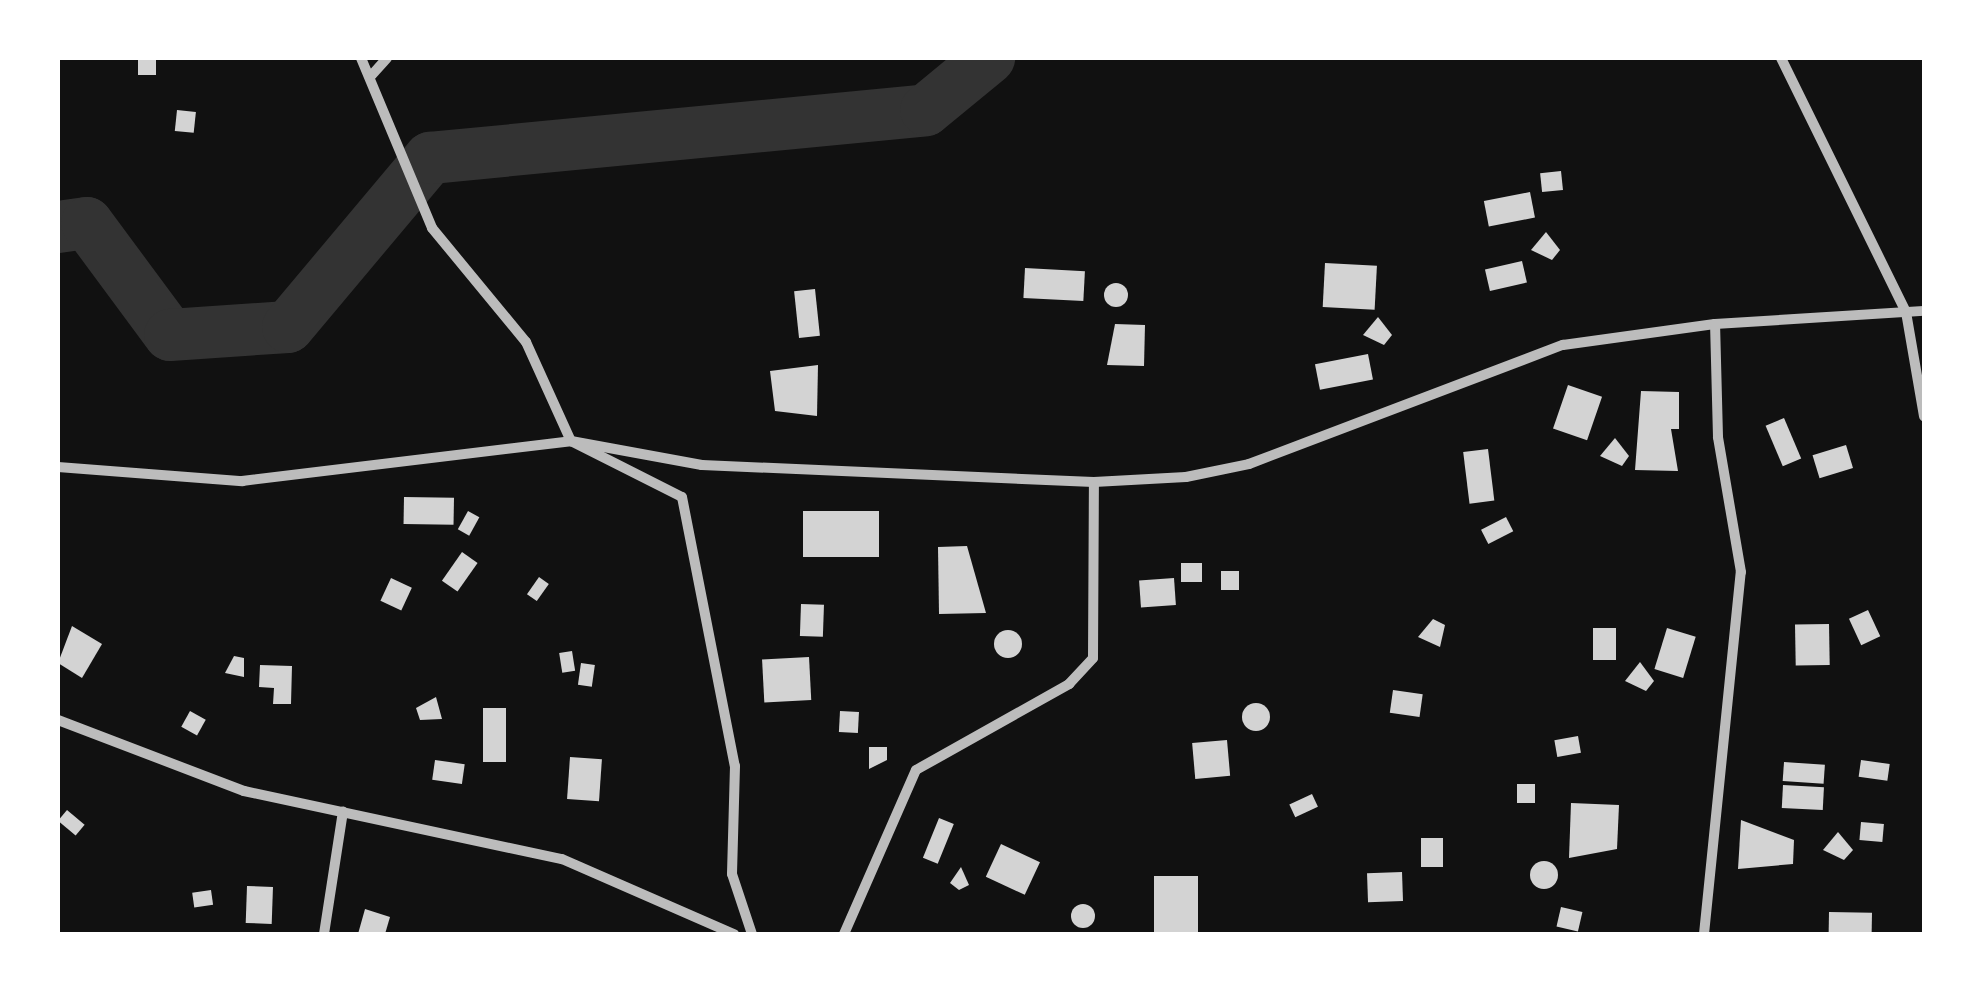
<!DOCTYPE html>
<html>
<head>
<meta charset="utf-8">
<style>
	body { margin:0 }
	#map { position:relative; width:1982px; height:992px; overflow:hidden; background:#111; font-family:Helvetica,sans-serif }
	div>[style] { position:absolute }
	.river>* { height:52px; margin:-26px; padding:0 26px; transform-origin:26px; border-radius:26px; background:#333 }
	.building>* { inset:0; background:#d3d3d3; transform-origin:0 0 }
	.round { border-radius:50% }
	.minor>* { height:10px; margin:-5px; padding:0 5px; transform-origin:5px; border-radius:5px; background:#bcbcbc }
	span { translate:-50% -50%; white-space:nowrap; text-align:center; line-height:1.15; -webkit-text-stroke:8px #fff; paint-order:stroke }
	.frame { position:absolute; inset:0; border:60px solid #fff; pointer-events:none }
</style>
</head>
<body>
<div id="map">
	<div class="river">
		<i style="left:58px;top:227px;width:29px;rotate:-8deg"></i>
		<i style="left:87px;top:223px;width:139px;rotate:53.5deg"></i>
		<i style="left:170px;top:335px;width:118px;rotate:-3.9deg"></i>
		<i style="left:288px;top:327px;width:221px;rotate:-50deg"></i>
		<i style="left:430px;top:158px;width:498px;rotate:-5.5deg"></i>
		<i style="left:926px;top:110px;width:82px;rotate:-39.5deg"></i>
	</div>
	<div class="building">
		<i style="left:138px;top:58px;width:18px;height:17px"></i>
		<i style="left:177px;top:110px;width:19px;height:21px;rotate:6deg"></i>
		<i style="left:1561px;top:171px;width:19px;height:21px;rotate:84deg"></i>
		<i style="left:1530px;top:192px;width:26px;height:47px;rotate:79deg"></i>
		<i style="clip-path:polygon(1546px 232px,1560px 250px,1552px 260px,1531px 250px)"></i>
		<i style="left:1522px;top:261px;width:22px;height:38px;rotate:77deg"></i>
		<i style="left:1325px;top:263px;width:52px;height:44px;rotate:3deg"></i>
		<i style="left:1025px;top:268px;width:60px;height:30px;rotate:3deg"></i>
		<i class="round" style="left:1104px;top:283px;width:24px;height:24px"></i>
		<i style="left:815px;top:289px;width:47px;height:21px;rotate:84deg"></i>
		<i style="clip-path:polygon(1378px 317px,1392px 335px,1384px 345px,1363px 335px)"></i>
		<i style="clip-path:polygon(1115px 324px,1145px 325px,1144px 366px,1107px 365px)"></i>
		<i style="left:1368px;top:354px;width:26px;height:54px;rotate:79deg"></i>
		<i style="clip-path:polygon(818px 365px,817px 416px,775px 411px,770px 371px)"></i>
		<i style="left:1568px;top:385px;width:36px;height:46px;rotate:19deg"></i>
		<i style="clip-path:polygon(1641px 391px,1679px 392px,1679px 429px,1671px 429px,1678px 471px,1635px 470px)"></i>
		<i style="left:1784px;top:418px;width:44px;height:20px;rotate:67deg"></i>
		<i style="clip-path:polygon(1615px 438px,1629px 456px,1622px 466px,1600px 456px)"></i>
		<i style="left:1846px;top:445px;width:24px;height:35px;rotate:73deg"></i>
		<i style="left:1488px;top:449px;width:52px;height:25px;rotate:83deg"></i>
		<i style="left:404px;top:497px;width:50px;height:27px;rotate:1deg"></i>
		<i style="left:468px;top:511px;width:13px;height:21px;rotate:29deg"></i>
		<i style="left:803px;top:511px;width:76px;height:46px"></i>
		<i style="left:1506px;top:517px;width:16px;height:28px;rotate:63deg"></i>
		<i style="clip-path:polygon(967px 546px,986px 613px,939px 614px,938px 547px)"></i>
		<i style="left:462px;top:552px;width:19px;height:35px;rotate:35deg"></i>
		<i style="left:1181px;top:563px;width:21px;height:19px"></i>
		<i style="left:1221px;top:571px;width:18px;height:19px"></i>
		<i style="left:539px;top:577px;width:12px;height:21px;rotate:35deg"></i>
		<i style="left:391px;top:578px;width:23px;height:25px;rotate:25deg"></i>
		<i style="left:1174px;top:578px;width:27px;height:35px;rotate:86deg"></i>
		<i style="left:801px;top:604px;width:23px;height:32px;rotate:2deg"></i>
		<i style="left:1868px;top:610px;width:29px;height:21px;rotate:65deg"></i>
		<i style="clip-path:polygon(1433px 619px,1445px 625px,1440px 647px,1418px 637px)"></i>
		<i style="left:1829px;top:624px;width:41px;height:34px;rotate:89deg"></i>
		<i style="clip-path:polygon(72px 626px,102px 644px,82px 678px,58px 663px)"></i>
		<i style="left:1593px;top:628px;width:23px;height:32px"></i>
		<i style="left:1667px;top:628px;width:30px;height:43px;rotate:17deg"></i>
		<i class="round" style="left:994px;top:630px;width:28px;height:28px"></i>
		<i style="left:572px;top:651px;width:20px;height:13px;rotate:81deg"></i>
		<i style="clip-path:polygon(234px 656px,244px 658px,244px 677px,225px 673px)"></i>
		<i style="left:809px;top:657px;width:43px;height:47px;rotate:87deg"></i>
		<i style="clip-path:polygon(1640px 662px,1654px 681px,1646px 691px,1625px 681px)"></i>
		<i style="left:581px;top:663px;width:14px;height:22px;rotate:8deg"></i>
		<i style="clip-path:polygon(260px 665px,292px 666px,291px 704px,273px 704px,274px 688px,259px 687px)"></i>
		<i style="left:1393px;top:690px;width:30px;height:23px;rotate:8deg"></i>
		<i style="clip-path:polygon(436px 697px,442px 719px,420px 720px,416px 708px)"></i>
		<i class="round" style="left:1242px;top:703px;width:28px;height:28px"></i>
		<i style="left:483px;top:708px;width:23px;height:54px"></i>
		<i style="left:190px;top:711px;width:18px;height:18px;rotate:29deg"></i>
		<i style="left:840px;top:711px;width:19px;height:21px;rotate:3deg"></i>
		<i style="left:1578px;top:736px;width:17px;height:24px;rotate:80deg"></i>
		<i style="left:1227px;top:740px;width:36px;height:35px;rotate:85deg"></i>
		<i style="clip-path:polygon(869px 747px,887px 747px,887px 760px,869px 769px)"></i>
		<i style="left:570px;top:757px;width:32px;height:42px;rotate:4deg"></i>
		<i style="left:435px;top:760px;width:30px;height:20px;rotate:8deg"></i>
		<i style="left:1861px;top:760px;width:29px;height:17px;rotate:8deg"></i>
		<i style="left:1784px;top:762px;width:41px;height:19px;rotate:4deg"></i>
		<i style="left:1517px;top:784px;width:18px;height:19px"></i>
		<i style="left:1783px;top:785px;width:41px;height:23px;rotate:3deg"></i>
		<i style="left:1312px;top:794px;width:14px;height:25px;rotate:65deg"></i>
		<i style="clip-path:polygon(1571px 803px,1619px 805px,1617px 849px,1569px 858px)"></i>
		<i style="left:67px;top:810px;width:23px;height:14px;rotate:40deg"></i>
		<i style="left:939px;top:818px;width:16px;height:43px;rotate:22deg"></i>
		<i style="clip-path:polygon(1741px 820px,1794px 840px,1793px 864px,1738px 869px)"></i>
		<i style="left:1861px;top:822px;width:23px;height:18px;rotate:5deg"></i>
		<i style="clip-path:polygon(1838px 832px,1853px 850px,1844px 860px,1823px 850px)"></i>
		<i style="left:1421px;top:838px;width:22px;height:29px"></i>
		<i style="left:1001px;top:844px;width:43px;height:36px;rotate:25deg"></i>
		<i class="round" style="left:1530px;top:861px;width:28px;height:28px"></i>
		<i style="clip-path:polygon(961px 867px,969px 885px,959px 890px,950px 883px)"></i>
		<i style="left:1402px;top:872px;width:29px;height:35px;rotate:88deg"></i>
		<i style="left:1154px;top:876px;width:44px;height:58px"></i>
		<i style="left:247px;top:886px;width:26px;height:37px;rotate:2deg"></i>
		<i style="left:211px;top:890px;width:15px;height:19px;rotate:82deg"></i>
		<i class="round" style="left:1071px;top:904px;width:24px;height:24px"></i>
		<i style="left:1561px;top:907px;width:22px;height:20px;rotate:13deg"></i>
		<i style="clip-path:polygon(365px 909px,390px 917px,385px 934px,358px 934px)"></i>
		<i style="left:1829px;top:912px;width:43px;height:21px;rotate:1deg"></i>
	</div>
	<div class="minor">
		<i style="left:361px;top:58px;width:184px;rotate:67.3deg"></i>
		<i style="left:432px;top:228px;width:148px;rotate:50.5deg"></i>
		<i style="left:526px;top:342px;width:109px;rotate:65.6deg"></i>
		<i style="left:571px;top:441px;width:124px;rotate:26.8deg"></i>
		<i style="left:682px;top:497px;width:274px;rotate:78.9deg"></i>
		<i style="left:735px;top:766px;width:108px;rotate:91.6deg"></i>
		<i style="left:732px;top:874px;width:63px;rotate:71.6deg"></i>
		<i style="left:1781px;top:58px;width:283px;rotate:63.8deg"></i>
		<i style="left:1906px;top:312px;width:106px;rotate:80.2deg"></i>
		<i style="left:370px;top:77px;width:25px;rotate:-48deg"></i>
		<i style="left:58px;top:467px;width:185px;rotate:4.4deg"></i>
		<i style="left:242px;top:481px;width:331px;rotate:-6.9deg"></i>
		<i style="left:571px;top:441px;width:133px;rotate:10.4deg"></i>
		<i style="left:702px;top:465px;width:392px;rotate:2.5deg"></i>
		<i style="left:1094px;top:482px;width:92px;rotate:-3.1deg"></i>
		<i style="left:1186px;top:477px;width:64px;rotate:-11.7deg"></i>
		<i style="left:1249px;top:464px;width:336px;rotate:-20.8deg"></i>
		<i style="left:1563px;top:345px;width:153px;rotate:-7.9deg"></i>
		<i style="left:1715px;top:324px;width:209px;rotate:-3.6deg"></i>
		<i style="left:58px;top:720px;width:199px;rotate:20.9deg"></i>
		<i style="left:244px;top:791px;width:325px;rotate:12.1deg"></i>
		<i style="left:562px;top:859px;width:188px;rotate:23.6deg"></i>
		<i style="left:324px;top:934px;width:124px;rotate:-81.2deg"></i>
		<i style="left:844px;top:934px;width:179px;rotate:-66.3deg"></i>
		<i style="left:916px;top:770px;width:176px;rotate:-29.3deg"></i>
		<i style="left:1069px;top:684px;width:35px;rotate:-47deg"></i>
		<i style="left:1093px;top:658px;width:176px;rotate:-89.7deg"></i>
		<i style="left:1704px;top:934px;width:364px;rotate:-84.2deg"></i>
		<i style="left:1741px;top:572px;width:137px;rotate:-99.7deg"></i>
		<i style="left:1718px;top:437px;width:113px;rotate:-91.5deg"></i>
	</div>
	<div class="frame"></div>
</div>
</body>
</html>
